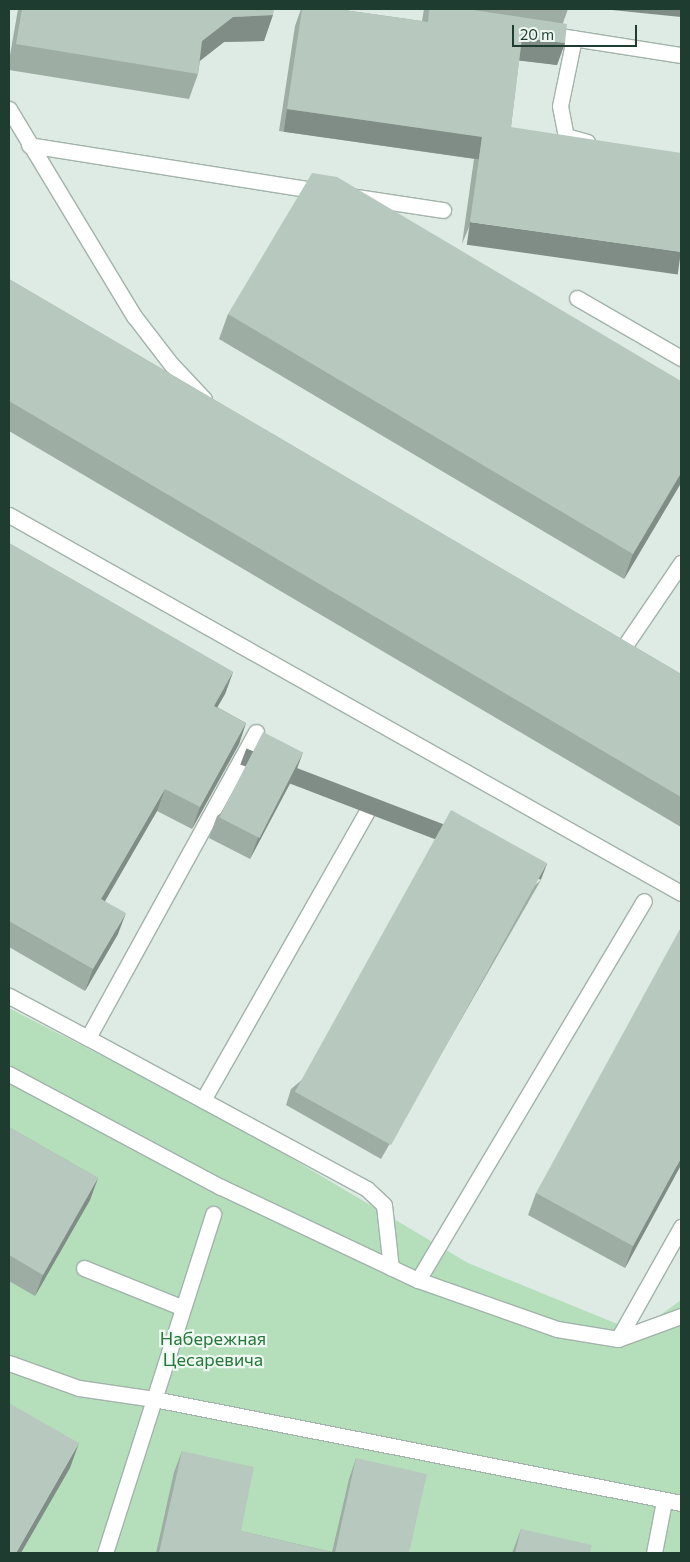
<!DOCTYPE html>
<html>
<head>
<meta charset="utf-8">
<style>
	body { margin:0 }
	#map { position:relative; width:690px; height:1562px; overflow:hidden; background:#deebe4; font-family:Commissioner,sans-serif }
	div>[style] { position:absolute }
	.green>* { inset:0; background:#b5dfbb }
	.roads { filter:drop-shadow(1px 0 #a1b3aa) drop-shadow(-1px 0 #a1b3aa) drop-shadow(0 1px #a1b3aa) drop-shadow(0 -1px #a1b3aa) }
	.minor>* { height:15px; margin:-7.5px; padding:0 7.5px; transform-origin:7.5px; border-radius:7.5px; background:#fff }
	.wall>* { inset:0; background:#9dada4 }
	.shaded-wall>* { inset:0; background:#808d86; transform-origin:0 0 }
	.building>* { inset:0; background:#b7c9bf; transform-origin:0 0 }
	span { translate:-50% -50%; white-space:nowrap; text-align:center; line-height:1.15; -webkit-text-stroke:4.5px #eff8f2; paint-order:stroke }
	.park-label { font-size:18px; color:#25773a }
	.frame { position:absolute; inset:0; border:10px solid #1e3d30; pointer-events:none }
	.scale { position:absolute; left:512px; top:25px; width:125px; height:22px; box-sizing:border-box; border:2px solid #1e3d30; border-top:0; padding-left:6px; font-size:15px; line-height:18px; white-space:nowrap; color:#1e3d30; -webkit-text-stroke:4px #eff8f2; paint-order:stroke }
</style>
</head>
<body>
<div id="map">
	<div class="green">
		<i style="clip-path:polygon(9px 1008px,232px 1123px,468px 1263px,637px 1332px,681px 1300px,681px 1553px,9px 1553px)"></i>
	</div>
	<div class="roads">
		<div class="minor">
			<i style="left:547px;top:34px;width:136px;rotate:8.9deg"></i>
			<i style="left:574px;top:38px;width:69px;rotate:101.6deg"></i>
			<i style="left:560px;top:106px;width:31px;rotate:79deg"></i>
			<i style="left:566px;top:136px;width:22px;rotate:16deg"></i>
			<i style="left:9px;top:109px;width:242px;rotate:58.9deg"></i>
			<i style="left:134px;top:316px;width:61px;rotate:52.4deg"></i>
			<i style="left:171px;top:364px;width:48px;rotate:46.7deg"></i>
			<i style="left:29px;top:145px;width:296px;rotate:9deg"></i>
			<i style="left:357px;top:197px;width:87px;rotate:8.6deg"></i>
			<i style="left:577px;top:298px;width:120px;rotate:30deg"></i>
			<i style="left:9px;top:515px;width:771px;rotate:29.36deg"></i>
			<i style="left:626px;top:644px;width:98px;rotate:-55.8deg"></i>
			<i style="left:256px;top:732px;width:349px;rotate:118.8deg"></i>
			<i style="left:88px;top:1038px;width:317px;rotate:28.4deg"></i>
			<i style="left:367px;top:1189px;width:23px;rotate:43deg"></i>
			<i style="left:384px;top:1205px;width:63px;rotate:83.7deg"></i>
			<i style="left:9px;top:996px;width:89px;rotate:28deg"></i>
			<i style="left:9px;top:1074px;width:240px;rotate:28.1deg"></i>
			<i style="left:221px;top:1187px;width:218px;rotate:25.3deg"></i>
			<i style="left:418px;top:1280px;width:147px;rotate:19.4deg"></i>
			<i style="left:557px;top:1329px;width:62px;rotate:9.3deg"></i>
			<i style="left:618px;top:1339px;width:67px;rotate:-20.1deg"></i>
			<i style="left:203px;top:1100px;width:334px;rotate:-60.4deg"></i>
			<i style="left:84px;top:1268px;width:105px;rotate:21.9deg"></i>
			<i style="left:418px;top:1280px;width:441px;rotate:-59.2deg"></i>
			<i style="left:618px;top:1339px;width:129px;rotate:-60.6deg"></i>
			<i style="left:9px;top:1363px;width:74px;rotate:19.7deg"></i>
			<i style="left:79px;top:1388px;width:76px;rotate:8.3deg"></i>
			<i style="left:154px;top:1399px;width:537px;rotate:11.16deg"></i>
			<i style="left:105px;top:1553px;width:356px;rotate:-72.3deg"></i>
			<i style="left:654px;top:1553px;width:53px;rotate:-79.1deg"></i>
		</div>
	</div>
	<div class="wall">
		<i style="clip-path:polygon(18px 9px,274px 9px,264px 41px,224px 42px,200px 61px,198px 74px,189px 99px,9px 70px,9px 61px)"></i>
		<i style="clip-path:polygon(301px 9px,337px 9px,422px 21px,424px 9px,568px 9px,563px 23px,565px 43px,557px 65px,519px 60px,511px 127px,462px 244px,474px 159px,279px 131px,295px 26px)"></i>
		<i style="clip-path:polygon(9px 279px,681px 674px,681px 827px,9px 431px)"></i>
		<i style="clip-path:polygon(228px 314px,681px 381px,681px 483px,624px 579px,219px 339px)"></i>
		<i style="clip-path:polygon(9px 543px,233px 672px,225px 694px,217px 707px,246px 723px,239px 744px,192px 829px,157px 811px,105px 901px,118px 934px,85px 991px,9px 947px)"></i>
		<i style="clip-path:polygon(303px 752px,295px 774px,250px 859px,209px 838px,217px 816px)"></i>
		<i style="clip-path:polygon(541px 880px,381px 1159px,286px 1105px,291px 1089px)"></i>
		<i style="clip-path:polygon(9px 1127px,98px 1178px,90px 1200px,35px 1296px,9px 1281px)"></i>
		<i style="clip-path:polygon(681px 1165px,625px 1268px,528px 1215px,536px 1193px)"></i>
		<i style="clip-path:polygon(182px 1451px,241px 1531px,332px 1552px,349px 1479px,356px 1458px,409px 1553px,156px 1553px,174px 1472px)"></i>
		<i style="clip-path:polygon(521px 1529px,590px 1553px,512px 1553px)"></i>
	</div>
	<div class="shaded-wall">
		<i style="clip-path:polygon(602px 9px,681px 9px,681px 17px)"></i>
		<i style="clip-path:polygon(273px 15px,264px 41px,224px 42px,193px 66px,202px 41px,233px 17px)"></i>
		<i style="clip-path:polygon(522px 38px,565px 43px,557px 65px,514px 60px)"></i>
		<i style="left:287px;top:109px;width:197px;height:23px;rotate:8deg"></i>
		<i style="left:470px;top:222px;width:213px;height:23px;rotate:8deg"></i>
		<i style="clip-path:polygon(681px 473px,681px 483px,624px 579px,633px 554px)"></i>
		<i style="clip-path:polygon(233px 672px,225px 694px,206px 727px,214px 706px)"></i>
		<i style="clip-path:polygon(246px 723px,239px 744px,192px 829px,200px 807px)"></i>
		<i style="clip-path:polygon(303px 752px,295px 774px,250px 859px,258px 838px)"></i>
		<i style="clip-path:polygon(165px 789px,157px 811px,94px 920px,101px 899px)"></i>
		<i style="left:547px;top:864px;width:17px;height:322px;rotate:111deg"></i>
		<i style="clip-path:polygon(126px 913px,118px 934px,85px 991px,93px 969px)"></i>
		<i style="clip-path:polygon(681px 1158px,681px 1165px,625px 1268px,633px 1246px)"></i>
		<i style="clip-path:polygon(98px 1178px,90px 1200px,35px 1296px,43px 1275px)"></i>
		<i style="clip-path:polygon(79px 1443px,70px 1468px,21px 1553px,16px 1553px)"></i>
	</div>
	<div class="building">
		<i style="clip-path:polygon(22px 9px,274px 9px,273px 15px,233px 17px,202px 41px,198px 74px,16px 44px)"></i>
		<i style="clip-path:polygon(302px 9px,337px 9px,428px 22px,429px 9px,467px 9px,567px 24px,565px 43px,522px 38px,511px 127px,681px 153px,681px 252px,470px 222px,482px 137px,287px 109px)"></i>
		<i style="clip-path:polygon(312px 173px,337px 177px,681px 381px,681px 473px,633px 554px,228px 314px)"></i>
		<i style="clip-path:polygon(9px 279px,681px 674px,681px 797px,9px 401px)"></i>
		<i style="clip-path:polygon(9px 543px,233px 672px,214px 706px,246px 723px,200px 807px,165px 789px,101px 899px,126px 913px,93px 969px,9px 921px)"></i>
		<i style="left:263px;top:732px;width:45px;height:96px;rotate:27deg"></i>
		<i style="left:451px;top:810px;width:110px;height:322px;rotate:29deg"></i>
		<i style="clip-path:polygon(681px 927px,681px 1158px,633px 1246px,536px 1193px)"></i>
		<i style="clip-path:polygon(9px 1127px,98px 1178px,43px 1275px,9px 1255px)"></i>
		<i style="clip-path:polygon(9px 1403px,79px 1443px,16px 1553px,9px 1553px)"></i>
		<i style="clip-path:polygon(182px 1451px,254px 1467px,241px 1531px,335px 1553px,356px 1458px,427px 1474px,409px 1553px,159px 1553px)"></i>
		<i style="clip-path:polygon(521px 1529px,592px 1545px,590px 1553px,515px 1553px)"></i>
	</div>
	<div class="park-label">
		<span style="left:213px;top:1349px">Набережная<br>Цесаревича</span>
	</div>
	<div class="frame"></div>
	<div class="scale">20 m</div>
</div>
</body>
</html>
